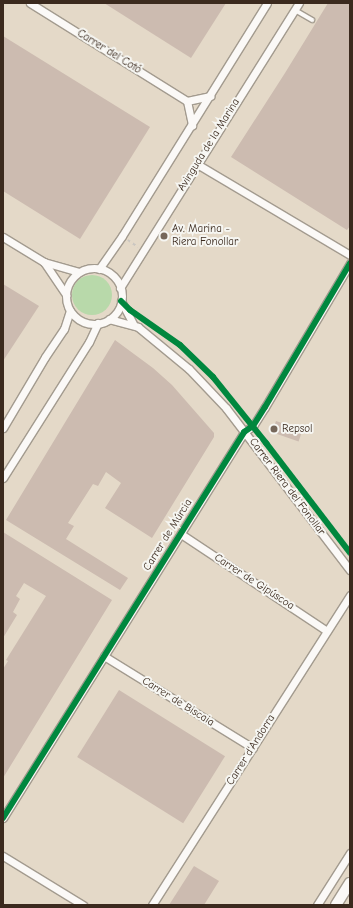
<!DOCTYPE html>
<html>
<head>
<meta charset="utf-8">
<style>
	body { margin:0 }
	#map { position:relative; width:353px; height:908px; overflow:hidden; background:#e4d9c8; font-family:"Comic Neue",sans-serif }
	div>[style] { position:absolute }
	.green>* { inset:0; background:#b8d9aa }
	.round { border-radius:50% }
	.building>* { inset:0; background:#ccbbb0; transform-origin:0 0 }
	.path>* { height:1.5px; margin-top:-0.75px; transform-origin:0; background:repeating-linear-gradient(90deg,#cac6c1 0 3px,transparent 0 6px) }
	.roads { filter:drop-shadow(1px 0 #a39b8f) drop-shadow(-1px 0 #a39b8f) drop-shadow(0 1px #a39b8f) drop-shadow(0 -1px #a39b8f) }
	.lane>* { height:3.5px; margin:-1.75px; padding:0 1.75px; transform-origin:1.75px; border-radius:1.75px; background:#fbf9f7 }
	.street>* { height:7px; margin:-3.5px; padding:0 3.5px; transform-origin:3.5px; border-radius:3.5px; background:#fbf9f7 }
	.street>.ring { margin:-3.5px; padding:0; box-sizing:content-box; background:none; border:7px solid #fbf9f7; border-radius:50% }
	.secondary>* { height:10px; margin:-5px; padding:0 5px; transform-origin:5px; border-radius:5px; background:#fbf9f7 }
	.cycleway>* { height:6px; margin:-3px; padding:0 3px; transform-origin:3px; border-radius:3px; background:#00873e }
	.dots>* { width:11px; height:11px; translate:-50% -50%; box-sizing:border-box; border:2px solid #f6f6f2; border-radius:50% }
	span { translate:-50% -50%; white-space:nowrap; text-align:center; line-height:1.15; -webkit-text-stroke:4px #f6f6f2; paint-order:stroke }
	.street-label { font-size:11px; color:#3b2a1e }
	.poi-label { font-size:11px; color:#3b2a1e }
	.left { translate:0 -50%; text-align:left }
	.frame { position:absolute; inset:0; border:4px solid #3b2a1e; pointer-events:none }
</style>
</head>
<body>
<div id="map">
	<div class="green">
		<i class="round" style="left:72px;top:275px;width:40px;height:40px"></i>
	</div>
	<div class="building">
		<i style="clip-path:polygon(104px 3px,226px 3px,191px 58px)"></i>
		<i style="clip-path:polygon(328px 3px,350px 3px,350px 226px,347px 230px,231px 157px,285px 73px)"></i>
		<i style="clip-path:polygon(3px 36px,150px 127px,80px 239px,3px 191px)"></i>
		<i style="clip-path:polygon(3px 284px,39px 306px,3px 361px)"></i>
		<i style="clip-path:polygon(115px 340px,153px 368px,172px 385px,214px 433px,214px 437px,152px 538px,105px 508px,121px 483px,106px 472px,98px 486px,93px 484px,68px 523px,74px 526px,66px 539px,128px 578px,120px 590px,6px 520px)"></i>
		<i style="left:276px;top:421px;width:28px;height:12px;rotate:19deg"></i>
		<i style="clip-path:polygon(3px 532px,112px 600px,3px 778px,3px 669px,8px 661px,6px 660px,46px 596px,24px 583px,16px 596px,20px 599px,13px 612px,17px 615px,3px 638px)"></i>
		<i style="left:119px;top:690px;width:125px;height:79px;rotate:32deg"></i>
		<i style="clip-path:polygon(194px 866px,219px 881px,204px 905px,169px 905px)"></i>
	</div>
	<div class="path">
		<i style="left:128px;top:240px;width:12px;rotate:35deg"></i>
	</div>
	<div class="roads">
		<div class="lane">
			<i style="left:295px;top:10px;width:20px;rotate:30deg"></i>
		</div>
		<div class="street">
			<i style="left:30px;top:3px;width:185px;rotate:32deg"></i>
			<i style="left:187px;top:101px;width:24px;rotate:-12deg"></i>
			<i style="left:187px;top:101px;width:25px;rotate:78deg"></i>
			<i style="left:197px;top:164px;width:178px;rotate:30.7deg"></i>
			<i style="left:3px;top:237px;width:48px;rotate:31.4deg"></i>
			<i style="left:44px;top:262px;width:36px;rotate:16deg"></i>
			<i style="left:44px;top:262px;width:40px;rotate:56deg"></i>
			<i class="ring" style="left:66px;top:268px;width:49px;height:49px"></i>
			<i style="left:99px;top:269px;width:40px;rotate:-55.1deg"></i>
			<i style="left:122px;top:236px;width:274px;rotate:-58.1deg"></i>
			<i style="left:120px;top:288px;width:337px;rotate:-57.9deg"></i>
			<i style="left:121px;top:301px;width:27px;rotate:62deg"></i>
			<i style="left:109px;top:319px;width:30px;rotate:15deg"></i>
			<i style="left:138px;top:327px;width:66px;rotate:39.5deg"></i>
			<i style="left:189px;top:369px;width:54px;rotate:46.5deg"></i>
			<i style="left:226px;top:408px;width:204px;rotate:52.6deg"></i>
			<i style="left:3px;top:428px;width:82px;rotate:-59.4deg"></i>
			<i style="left:45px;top:357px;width:34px;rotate:-56deg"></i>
			<i style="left:64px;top:329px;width:19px;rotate:-72deg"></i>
			<i style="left:3px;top:478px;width:161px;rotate:-57.7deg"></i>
			<i style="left:89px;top:342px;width:21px;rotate:-65deg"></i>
			<i style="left:181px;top:534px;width:175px;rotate:33.6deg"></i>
			<i style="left:104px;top:656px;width:175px;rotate:31.7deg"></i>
			<i style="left:3px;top:818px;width:455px;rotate:-58deg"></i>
			<i style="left:244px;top:432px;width:11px;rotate:-34deg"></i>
			<i style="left:253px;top:426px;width:22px;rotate:-58deg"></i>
			<i style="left:265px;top:407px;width:167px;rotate:-59.4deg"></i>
			<i style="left:3px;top:856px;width:94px;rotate:31.5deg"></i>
			<i style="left:152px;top:905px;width:368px;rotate:-57.4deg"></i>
			<i style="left:317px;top:905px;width:62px;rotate:-57.6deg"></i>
		</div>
		<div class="secondary">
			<i style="left:336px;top:905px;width:26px;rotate:-58deg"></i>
		</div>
	</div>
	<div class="cycleway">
		<i style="left:121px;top:301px;width:13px;rotate:45deg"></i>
		<i style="left:130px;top:310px;width:61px;rotate:35deg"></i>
		<i style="left:180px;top:345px;width:46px;rotate:44.1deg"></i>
		<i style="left:213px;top:377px;width:85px;rotate:51.2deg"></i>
		<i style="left:266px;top:443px;width:138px;rotate:52.6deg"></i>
		<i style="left:3px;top:818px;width:455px;rotate:-58deg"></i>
		<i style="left:244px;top:432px;width:11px;rotate:-34deg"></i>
		<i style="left:253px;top:426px;width:22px;rotate:-58deg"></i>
		<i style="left:265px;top:407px;width:167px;rotate:-59.4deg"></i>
	</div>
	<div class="dots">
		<i style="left:164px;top:236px;background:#76675a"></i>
		<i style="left:274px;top:429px;background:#76675a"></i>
	</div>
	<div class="street-label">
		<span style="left:109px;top:52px;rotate:32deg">Carrer del Cotó</span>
		<span style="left:209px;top:145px;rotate:-58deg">Avinguda de la Marina</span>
		<span style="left:287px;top:487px;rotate:53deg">Carrer Riera del Fonollar</span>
		<span style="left:168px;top:535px;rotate:-58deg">Carrer de Múrcia</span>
		<span style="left:254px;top:582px;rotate:33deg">Carrer de Gipúscoa</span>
		<span style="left:178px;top:702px;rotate:32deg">Carrer de Biscaia</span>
		<span style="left:251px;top:750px;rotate:-58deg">Carrer d'Andorra</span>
	</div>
	<div class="poi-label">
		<span class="left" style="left:172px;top:236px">Av. Marina -<br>Riera Fonollar</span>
		<span class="left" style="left:282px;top:429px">Repsol</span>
	</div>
	<div class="frame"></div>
</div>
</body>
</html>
